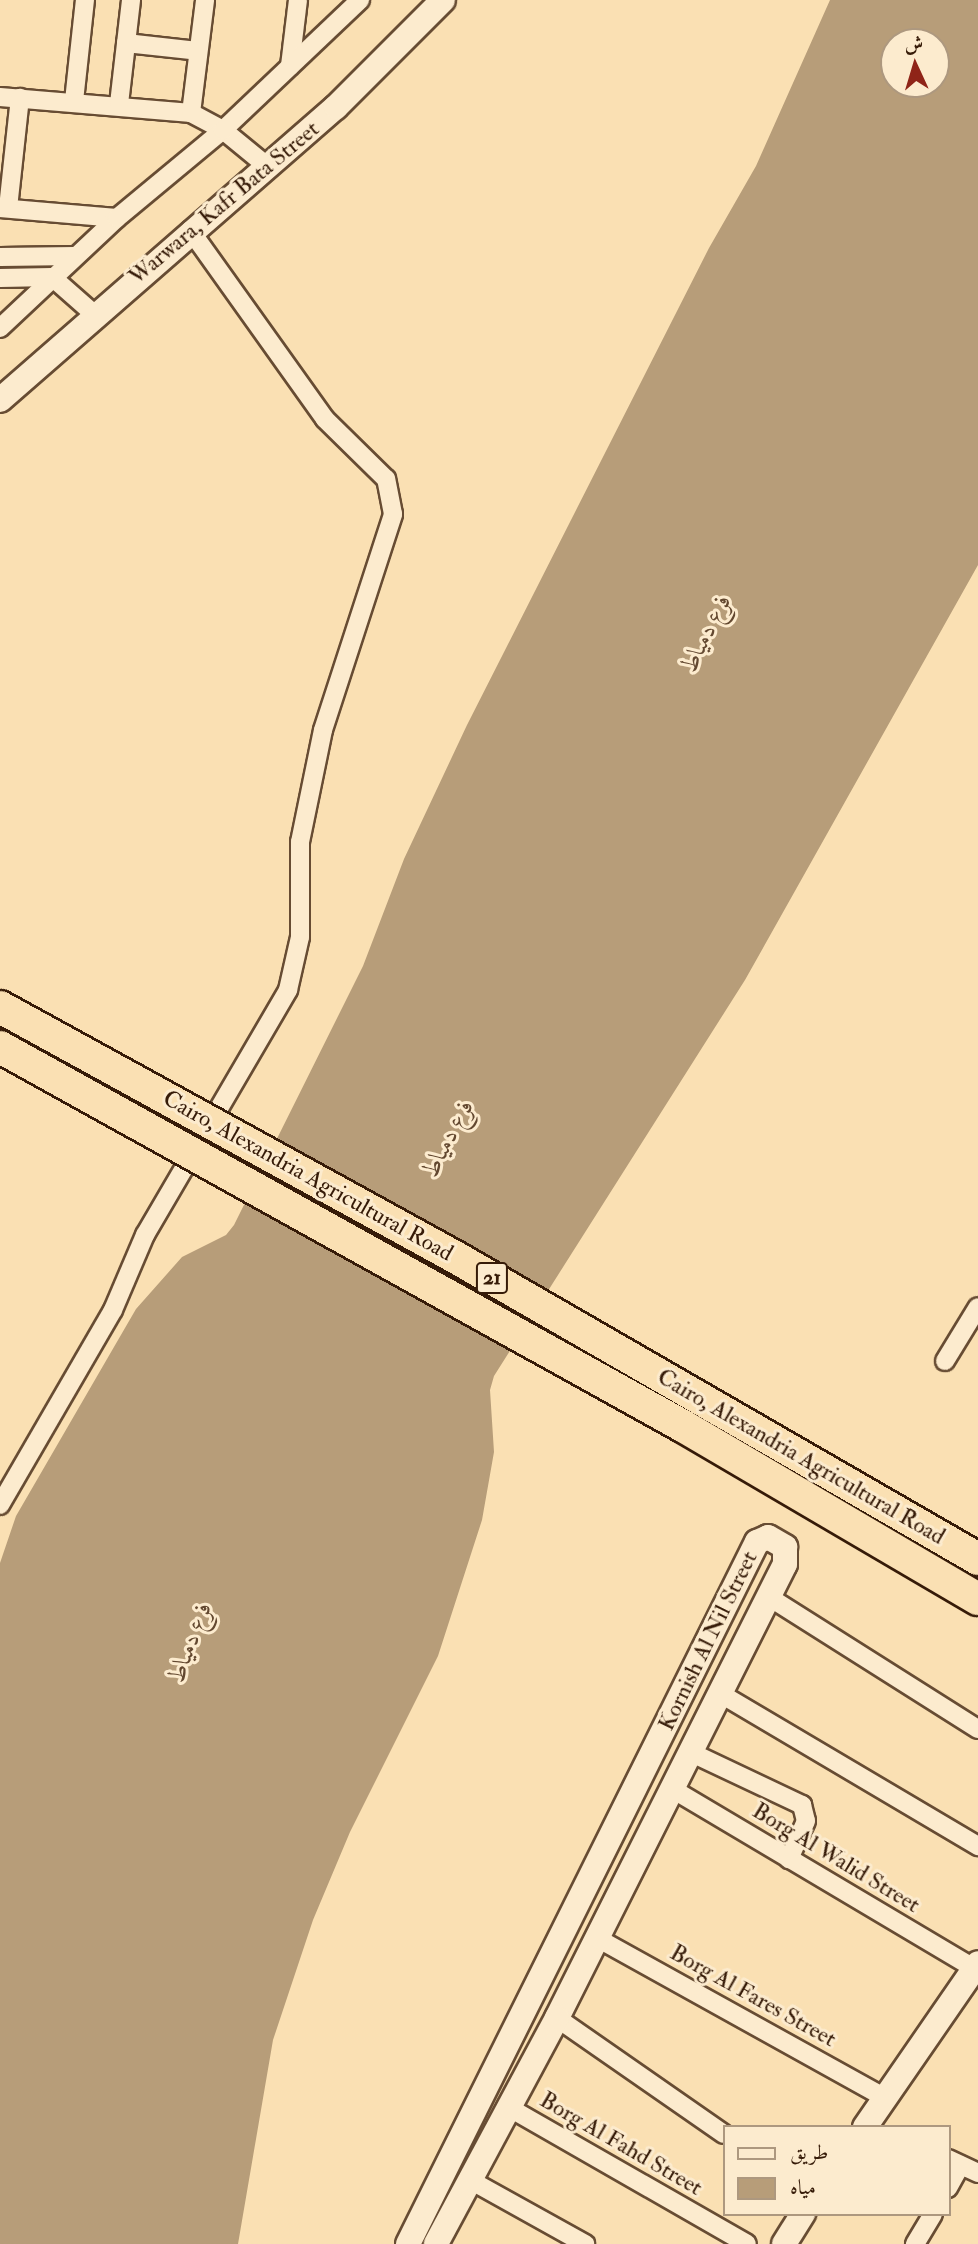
<!DOCTYPE html>
<html>
<head>
<meta charset="utf-8">
<style>
	body { margin:0 }
	#map { position:relative; width:978px; height:2244px; overflow:hidden; background:#fae0b3; font-family:"IM FELL Double Pica",Amiri,serif }
	div>[style] { position:absolute }
	.water>* { inset:0; background:#b79d79 }
	.roads { filter:drop-shadow(2px 0 #674c33) drop-shadow(-2px 0 #674c33) drop-shadow(0 2px #674c33) drop-shadow(0 -2px #674c33) }
	.street>* { height:18px; margin:-9px; padding:0 9px; transform-origin:9px; border-radius:9px; background:#fcebce }
	.secondary>* { height:24px; margin:-12px; padding:0 12px; transform-origin:12px; border-radius:12px; background:#fcebce }
	.bridges { filter:drop-shadow(2px 0 #361b08) drop-shadow(-2px 0 #361b08) drop-shadow(0 2px #361b08) drop-shadow(0 -2px #361b08) }
	.highway-bridge>* { height:32px; margin:-16px; padding:0 16px; transform-origin:16px; border-radius:16px; background:#fae0b3 }
	span { translate:-50% -50%; white-space:nowrap; text-align:center; line-height:1.15; -webkit-text-stroke:6px #fcebce; paint-order:stroke }
	.shield-label span { padding:2px 5px; background:#fcebce; border:2px solid; border-radius:5px; -webkit-text-stroke-width:0 }
	.shield-label { font-size:21px; color:#361b08; font-weight:700 }
	.street-label { font-size:23px; color:#361b08 }
	.water-label { font-size:24px; color:#634830; font-style:italic }
	.legend { position:absolute; left:723px; top:2125px; width:228px; height:91px; box-sizing:border-box; background:#fcebce; border:2px solid #ad987f; margin:0; padding:9px 12px; list-style:none; font-size:21px; color:#361b08 }
	.legend li { display:flex; align-items:center; gap:14px; height:35px }
	.legend b { width:35px; border:2px solid #ad987f }
	.north { position:absolute; left:880px; top:28px; width:70px; height:70px; box-sizing:border-box; background:#fcebce; border:2px solid #ad987f; border-radius:50%; rotate:356deg; font-size:19px; font-weight:700; line-height:28px; text-align:center; color:#361b08 }
	.north::after { content:''; display:block; margin:auto; width:24px; height:32px; background:#8f2418; clip-path:polygon(50% 0,100% 100%,50% 72%,0 100%) }
</style>
</head>
<body>
<div id="map">
	<div class="water">
		<i style="clip-path:polygon(evenodd,830px 0,978px 0,978px 565px,745px 980px,494px 1376px,490px 1390px,494px 1452px,482px 1520px,438px 1656px,350px 1832px,313px 1920px,273px 2040px,238px 2244px,0 2244px,0 1563px,16px 1516px,136px 1309px,182px 1257px,226px 1235px,234px 1225px,363px 966px,404px 859px,467px 725px,709px 248px,756px 166px,830px 0,894px 42px,936px 42px,936px 84px,894px 84px,894px 42px)"></i>
	</div>
	<div class="roads">
		<div class="street">
			<i style="left:126px;top:43px;width:72px;rotate:6.3deg"></i>
			<i style="left:290px;top:66px;width:66px;rotate:-83.1deg"></i>
			<i style="left:0;top:97px;width:192px;rotate:4.8deg"></i>
			<i style="left:191px;top:113px;width:36px;rotate:28deg"></i>
			<i style="left:223px;top:130px;width:58px;rotate:39.4deg"></i>
			<i style="left:74px;top:101px;width:102px;rotate:-83.8deg"></i>
			<i style="left:119px;top:104px;width:105px;rotate:-83.4deg"></i>
			<i style="left:191px;top:113px;width:114px;rotate:-82.9deg"></i>
			<i style="left:0;top:208px;width:117px;rotate:4.9deg"></i>
			<i style="left:8px;top:208px;width:111px;rotate:-83.8deg"></i>
			<i style="left:0;top:257px;width:75px;rotate:-0.8deg"></i>
			<i style="left:0;top:278px;width:52px;rotate:-1.1deg"></i>
			<i style="left:52px;top:277px;width:56px;rotate:41.4deg"></i>
			<i style="left:0;top:328px;width:161px;rotate:-43.2deg"></i>
			<i style="left:117px;top:218px;width:138px;rotate:-39.7deg"></i>
			<i style="left:223px;top:130px;width:189px;rotate:-43.5deg"></i>
			<i style="left:945px;top:1361px;width:63px;rotate:-58.6deg"></i>
			<i style="left:0;top:1505px;width:225px;rotate:-59.9deg"></i>
			<i style="left:113px;top:1310px;width:82px;rotate:-66.9deg"></i>
			<i style="left:145px;top:1235px;width:284px;rotate:-59.7deg"></i>
			<i style="left:288px;top:990px;width:54px;rotate:-77.2deg"></i>
			<i style="left:300px;top:937px;width:95px;rotate:-90deg"></i>
			<i style="left:300px;top:842px;width:114px;rotate:-78.4deg"></i>
			<i style="left:323px;top:730px;width:227px;rotate:-72deg"></i>
			<i style="left:393px;top:514px;width:36px;rotate:-101deg"></i>
			<i style="left:386px;top:479px;width:86px;rotate:-135.5deg"></i>
			<i style="left:325px;top:419px;width:232px;rotate:-125.5deg"></i>
			<i style="left:769px;top:1597px;width:247px;rotate:32.3deg"></i>
			<i style="left:721px;top:1694px;width:299px;rotate:30.6deg"></i>
			<i style="left:692px;top:1753px;width:122px;rotate:25.3deg"></i>
			<i style="left:802px;top:1805px;width:16px;rotate:76deg"></i>
			<i style="left:806px;top:1821px;width:42px;rotate:114.1deg"></i>
			<i style="left:674px;top:1790px;width:349px;rotate:30.7deg"></i>
			<i style="left:597px;top:1938px;width:328px;rotate:29deg"></i>
			<i style="left:557px;top:2018px;width:203px;rotate:34.8deg"></i>
			<i style="left:508px;top:2107px;width:275px;rotate:29.8deg"></i>
			<i style="left:948px;top:2159px;width:33px;rotate:25deg"></i>
			<i style="left:470px;top:2180px;width:132px;rotate:29.1deg"></i>
			<i style="left:948px;top:2188px;width:26px;rotate:-61deg"></i>
			<i style="left:915px;top:2244px;width:35px;rotate:-59deg"></i>
		</div>
		<div class="secondary">
			<i style="left:0;top:400px;width:446px;rotate:-41.1deg"></i>
			<i style="left:336px;top:107px;width:151px;rotate:-45deg"></i>
			<i style="left:865px;top:2127px;width:199px;rotate:-55.4deg"></i>
			<i style="left:408px;top:2244px;width:784px;rotate:-63.57deg"></i>
			<i style="left:757px;top:1542px;width:12px;rotate:-24deg"></i>
			<i style="left:768px;top:1537px;width:20px;rotate:30deg"></i>
			<i style="left:785px;top:1547px;width:17px;rotate:90deg"></i>
			<i style="left:785px;top:1564px;width:508px;rotate:116.67deg"></i>
			<i style="left:557px;top:2018px;width:256px;rotate:118.2deg"></i>
			<i style="left:784px;top:2244px;width:36px;rotate:-58deg"></i>
		</div>
	</div>
	<div class="bridges">
		<div class="highway-bridge">
			<i style="left:0;top:1007px;width:519px;rotate:28.79deg"></i>
			<i style="left:455px;top:1257px;width:604px;rotate:30deg"></i>
			<i style="left:0;top:1047px;width:781px;rotate:29.03deg"></i>
			<i style="left:683px;top:1426px;width:342px;rotate:30.4deg"></i>
		</div>
	</div>
	<div class="shield-label">
		<span style="left:492px;top:1278px">21</span>
	</div>
	<div class="street-label">
		<span style="left:224px;top:203px;rotate:-40deg">Warwara, Kafr Bata Street</span>
		<span style="left:308px;top:1176px;rotate:29deg">Cairo, Alexandria Agricultural Road</span>
		<span style="left:801px;top:1457px;rotate:30deg">Cairo, Alexandria Agricultural Road</span>
		<span style="left:708px;top:1641px;rotate:-64deg">Kornish Al Nil Street</span>
		<span style="left:836px;top:1858px;rotate:31deg">Borg Al Walid Street</span>
		<span style="left:753px;top:1996px;rotate:29deg">Borg Al Fares Street</span>
		<span style="left:621px;top:2144px;rotate:30deg">Borg Al Fahd Street</span>
	</div>
	<div class="water-label">
		<span style="left:706px;top:633px;rotate:-63deg">فرع دمياط</span>
		<span style="left:448px;top:1138px;rotate:-62deg">فرع دمياط</span>
		<span style="left:190px;top:1642px;rotate:-69deg">فرع دمياط</span>
	</div>
	<ul class="legend">
	<li><b style="height:9px;background:#fcebce"></b>طريق</li>
	<li><b style="height:19px;background:#b79d79"></b>مياه</li>
	</ul>
	<div class="north">ش</div>
</div>
</body>
</html>
